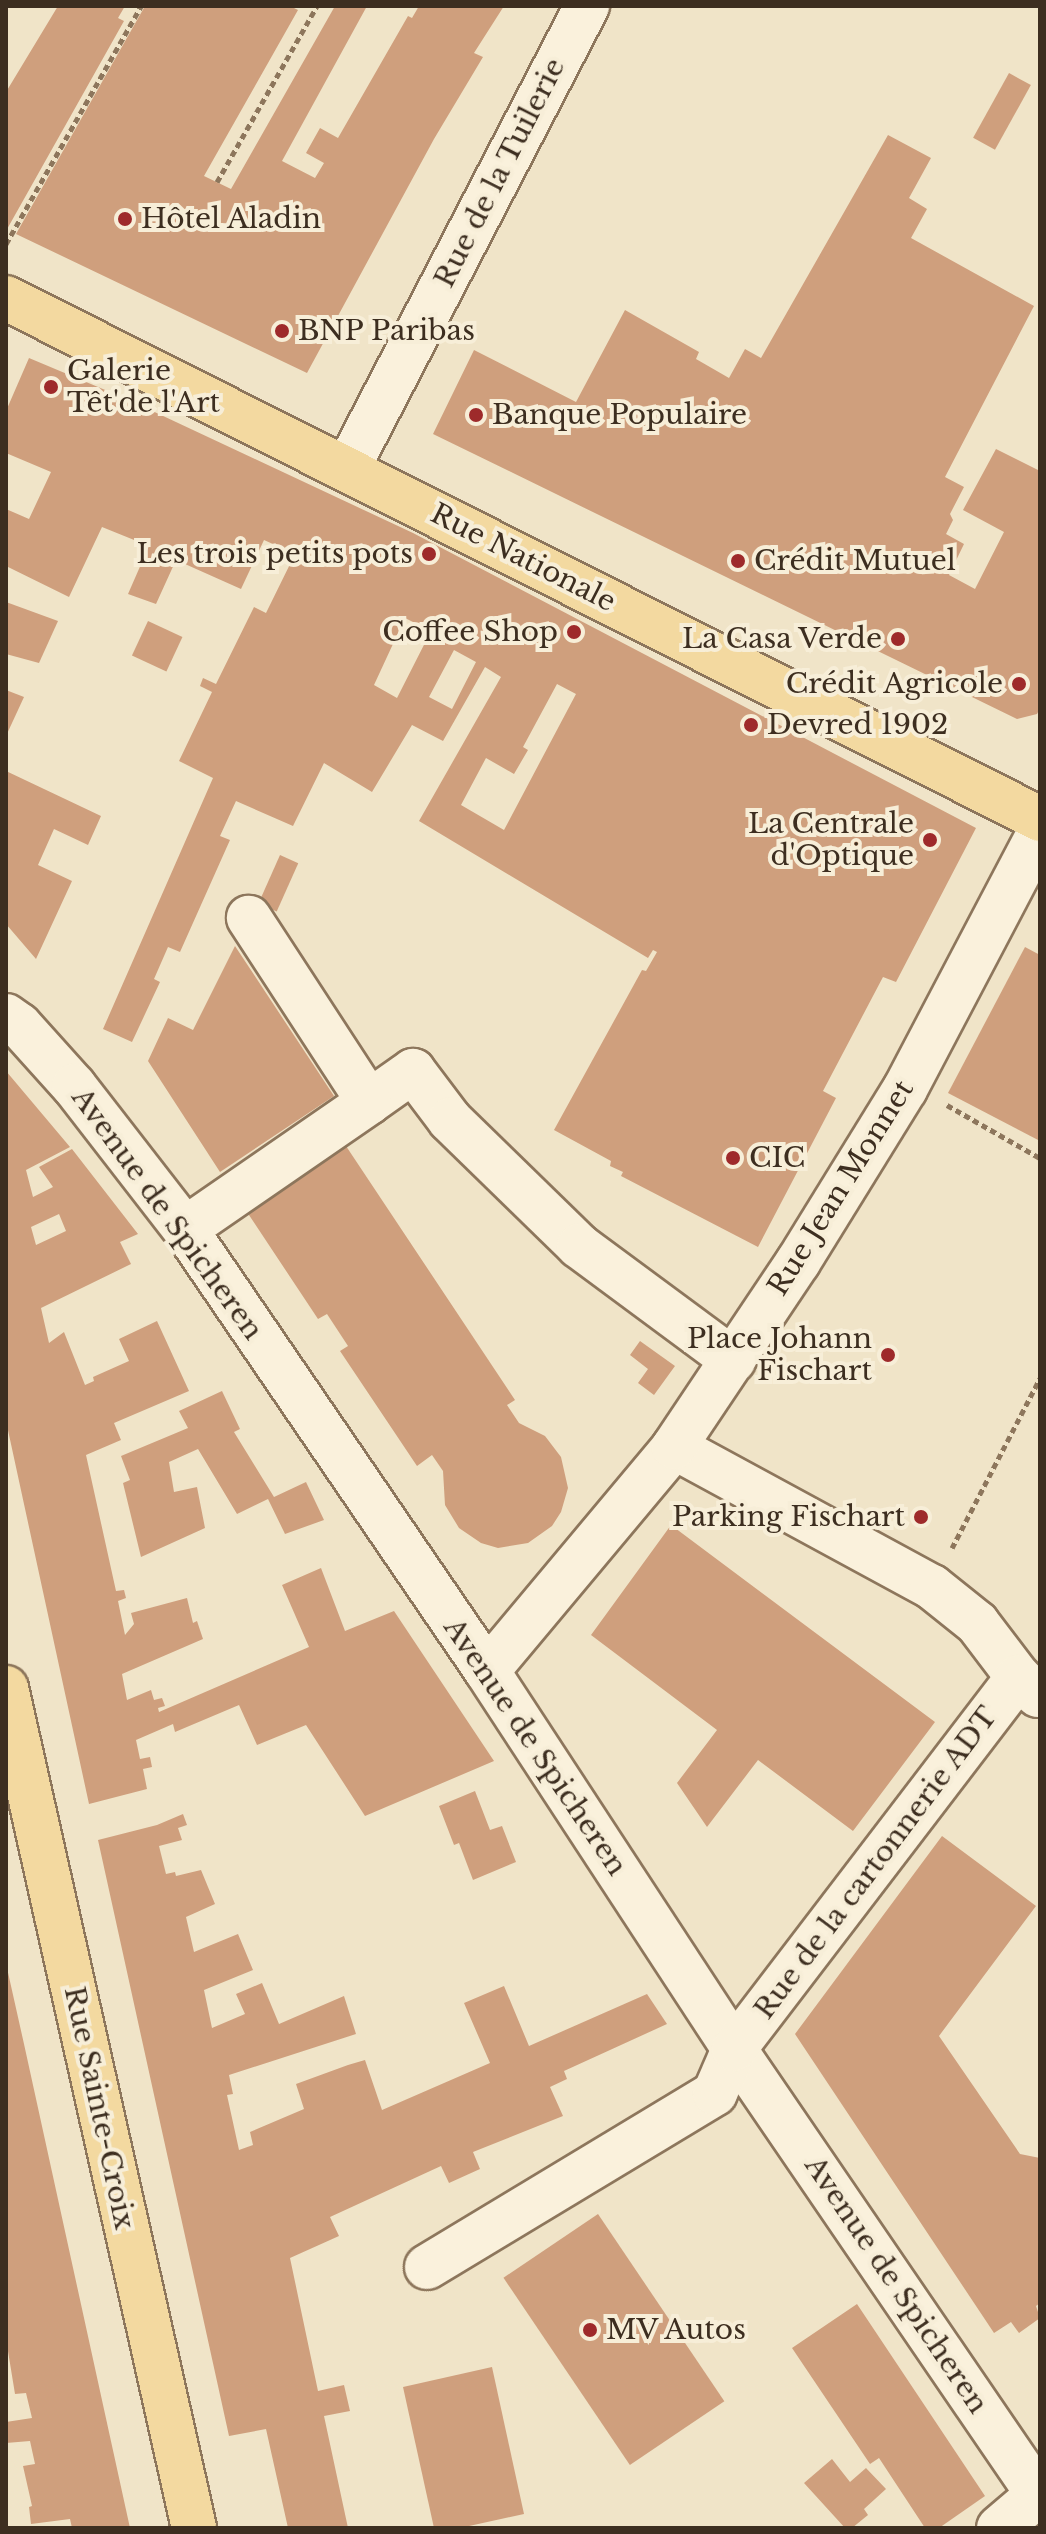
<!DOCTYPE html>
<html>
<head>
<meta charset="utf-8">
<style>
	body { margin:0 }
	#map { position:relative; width:1046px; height:2534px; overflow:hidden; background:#f0e4c8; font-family:"Libre Baskerville",serif }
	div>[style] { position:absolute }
	.building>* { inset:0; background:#cf9f7d; transform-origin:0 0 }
	.path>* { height:5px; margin-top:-2.5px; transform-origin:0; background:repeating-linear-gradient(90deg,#8d765c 0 6px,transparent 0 10px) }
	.roads { filter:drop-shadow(2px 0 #8d765c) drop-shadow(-2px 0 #8d765c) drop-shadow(0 2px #8d765c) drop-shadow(0 -2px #8d765c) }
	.minor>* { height:44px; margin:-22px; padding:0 22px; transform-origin:22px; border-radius:22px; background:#faf1dc }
	.major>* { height:44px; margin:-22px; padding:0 22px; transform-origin:22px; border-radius:22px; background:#f3d9a0 }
	.dots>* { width:22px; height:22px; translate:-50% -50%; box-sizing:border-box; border:4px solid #f7eed8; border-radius:50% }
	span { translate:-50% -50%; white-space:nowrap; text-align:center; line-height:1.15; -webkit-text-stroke:8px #f7eed8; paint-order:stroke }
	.street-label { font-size:28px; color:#3d2e20 }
	.poi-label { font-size:28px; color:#3d2e20 }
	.left { translate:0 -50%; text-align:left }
	.right { translate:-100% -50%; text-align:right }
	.frame { position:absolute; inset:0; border:8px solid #3d2e20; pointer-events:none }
</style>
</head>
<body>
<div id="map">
	<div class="building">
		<i style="clip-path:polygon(58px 6px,125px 6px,118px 18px,124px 21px,6px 231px,6px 92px)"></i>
		<i style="clip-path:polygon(145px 6px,290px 6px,298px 10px,204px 176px,231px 189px,335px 6px,367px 6px,282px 161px,315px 178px,324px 163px,306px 153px,320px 128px,338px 138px,408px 16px,412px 18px,419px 6px,504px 6px,474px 53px,483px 57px,434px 139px,307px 373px,16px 234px)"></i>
		<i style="left:1009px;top:73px;width:25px;height:74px;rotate:29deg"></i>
		<i style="clip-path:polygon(888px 135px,931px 158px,909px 198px,927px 209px,911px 238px,1034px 306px,945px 477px,964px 487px,950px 514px,953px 520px,946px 534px,964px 544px,949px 575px,975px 589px,1004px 532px,963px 510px,996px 449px,1040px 471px,1040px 708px,1037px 714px,1017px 719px,433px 434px,474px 350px,576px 402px,625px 310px,699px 352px,696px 359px,729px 378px,745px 349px,761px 358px)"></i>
		<i style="clip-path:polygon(evenodd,29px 358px,129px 400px,413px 533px,976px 828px,896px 982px,883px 977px,823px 1091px,836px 1098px,758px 1247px,621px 1176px,623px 1172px,610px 1166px,611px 1161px,554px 1130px,642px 970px,646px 971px,657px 952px,653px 950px,648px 958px,419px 821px,501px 677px,485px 667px,443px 741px,412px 725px,372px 792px,324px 763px,293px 826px,236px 801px,220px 836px,230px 840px,180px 952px,168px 947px,154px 979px,160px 982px,132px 1042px,103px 1029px,213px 778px,179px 761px,212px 692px,200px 686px,203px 678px,216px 684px,254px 607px,266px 613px,295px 554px,264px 540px,241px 589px,176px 560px,156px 604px,128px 594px,149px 546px,102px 527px,69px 597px,6px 566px,6px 509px,29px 519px,51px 472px,6px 453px,6px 411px,29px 358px,405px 618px,431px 631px,397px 698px,374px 685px,405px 618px,29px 358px,454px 650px,476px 662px,452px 709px,429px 697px,454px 650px,29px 358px,557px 684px,576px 694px,504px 830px,461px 805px,486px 758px,514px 774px,528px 750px,523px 747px,557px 684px)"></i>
		<i style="clip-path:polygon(6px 602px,58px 621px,39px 663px,6px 654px)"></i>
		<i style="left:148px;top:621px;width:38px;height:38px;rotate:25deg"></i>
		<i style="clip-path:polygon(6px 690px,24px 697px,6px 736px)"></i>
		<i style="clip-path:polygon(6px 771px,101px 816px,88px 845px,54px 829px,38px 865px,72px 881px,36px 959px,6px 924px)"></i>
		<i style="left:280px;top:855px;width:20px;height:53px;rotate:24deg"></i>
		<i style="clip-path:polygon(235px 946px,334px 1096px,220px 1172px,148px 1061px,168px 1018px,193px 1030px)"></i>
		<i style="clip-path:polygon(1025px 947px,1040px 955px,1040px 1141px,948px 1093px)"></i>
		<i style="clip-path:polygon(evenodd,6px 1071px,70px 1147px,26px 1170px,33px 1197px,53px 1187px,39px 1167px,72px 1149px,138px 1234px,120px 1242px,131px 1264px,41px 1308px,49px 1343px,64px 1332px,85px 1385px,94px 1381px,93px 1377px,129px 1361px,119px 1339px,157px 1321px,189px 1391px,114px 1423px,121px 1440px,86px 1455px,116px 1591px,124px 1590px,126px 1598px,118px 1601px,125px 1635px,134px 1624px,131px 1613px,187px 1598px,193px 1623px,197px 1621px,203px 1639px,122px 1674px,127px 1700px,151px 1690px,154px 1700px,162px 1698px,165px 1706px,158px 1708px,159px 1712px,309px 1647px,282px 1585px,321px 1568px,345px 1631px,394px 1611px,494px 1761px,365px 1816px,306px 1725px,257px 1745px,239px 1705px,175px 1732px,173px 1724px,136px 1740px,140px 1759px,150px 1757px,152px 1767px,143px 1769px,147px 1789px,89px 1804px,6px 1421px,6px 1071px,59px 1214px,66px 1231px,36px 1245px,31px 1227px,59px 1214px)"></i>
		<i style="clip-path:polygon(344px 1143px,515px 1400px,507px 1405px,519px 1423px,545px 1436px,561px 1457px,568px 1488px,561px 1512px,552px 1526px,528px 1543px,498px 1548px,481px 1543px,459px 1528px,445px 1505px,443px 1471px,432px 1455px,417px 1466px,340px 1351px,348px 1346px,327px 1314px,318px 1319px,245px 1209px)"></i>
		<i style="clip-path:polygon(640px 1341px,675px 1366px,654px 1395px,638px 1383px,648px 1369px,630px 1355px)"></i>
		<i style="clip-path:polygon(222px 1391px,240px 1429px,234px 1432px,274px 1497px,306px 1482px,324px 1520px,285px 1534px,268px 1499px,237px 1514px,198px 1449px,169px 1462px,174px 1492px,197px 1487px,205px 1528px,141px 1557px,123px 1483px,130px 1480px,121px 1456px,188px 1428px,179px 1411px)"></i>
		<i style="clip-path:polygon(671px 1525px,935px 1722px,853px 1831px,758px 1760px,707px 1827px,677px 1783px,717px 1730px,591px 1635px)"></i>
		<i style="clip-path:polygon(475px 1791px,490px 1830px,502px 1826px,516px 1862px,473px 1880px,459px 1843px,454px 1845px,439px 1806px)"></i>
		<i style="clip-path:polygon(183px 1814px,187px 1825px,178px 1828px,182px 1840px,159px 1846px,166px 1874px,175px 1872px,176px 1876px,201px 1870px,215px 1904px,186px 1917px,194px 1952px,238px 1934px,253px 1970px,204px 1990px,212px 2028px,245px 2014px,236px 1994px,262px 1983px,279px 2024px,344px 1996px,356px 2034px,229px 2075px,233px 2094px,227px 2095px,239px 2150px,253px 2145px,250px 2132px,304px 2109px,296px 2084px,348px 2065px,365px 2060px,382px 2110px,490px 2063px,464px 2003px,504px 1986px,529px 2046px,647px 1994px,667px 2024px,564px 2071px,567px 2079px,550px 2087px,563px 2116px,473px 2152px,480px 2169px,449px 2183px,441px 2166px,330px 2217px,339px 2236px,290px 2258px,318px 2391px,344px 2385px,350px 2411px,324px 2416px,348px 2528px,288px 2528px,266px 2429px,229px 2436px,98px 1840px,157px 1825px)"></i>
		<i style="clip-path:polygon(942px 1836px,1036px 1906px,939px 2036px,1020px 2154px,1040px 2158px,1040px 2303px,1036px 2306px,1040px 2318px,1019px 2333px,1011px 2322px,994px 2333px,795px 2034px)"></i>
		<i style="clip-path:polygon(7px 1968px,24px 2044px,130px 2528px,72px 2528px,70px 2519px,31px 2524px,29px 2507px,32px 2506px,23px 2466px,35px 2464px,30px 2441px,6px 2443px,6px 2422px,32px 2418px,26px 2393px,15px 2394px,6px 2339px)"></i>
		<i style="left:598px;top:2214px;width:226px;height:114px;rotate:56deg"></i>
		<i style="clip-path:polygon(857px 2304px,985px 2496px,939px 2528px,925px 2528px,879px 2458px,870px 2464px,792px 2348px)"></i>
		<i style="clip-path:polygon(492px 2367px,524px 2514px,460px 2528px,434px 2528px,403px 2387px)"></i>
		<i style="clip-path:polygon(832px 2459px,850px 2482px,866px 2468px,886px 2489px,864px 2509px,868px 2515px,852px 2528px,845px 2528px,804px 2483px)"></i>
	</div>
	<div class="path">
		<i style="left:217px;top:182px;width:202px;rotate:-60.4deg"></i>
		<i style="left:6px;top:244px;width:274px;rotate:-60.4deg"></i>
		<i style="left:947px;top:1105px;width:107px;rotate:29.7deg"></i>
		<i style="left:952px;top:1548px;width:191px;rotate:-62.6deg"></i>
	</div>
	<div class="roads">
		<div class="minor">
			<i style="left:347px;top:469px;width:522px;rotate:-62.6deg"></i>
			<i style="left:6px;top:1016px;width:16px;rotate:35deg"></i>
			<i style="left:19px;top:1025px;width:82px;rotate:48deg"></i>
			<i style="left:74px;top:1086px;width:181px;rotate:52.2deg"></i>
			<i style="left:185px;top:1229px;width:535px;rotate:55.66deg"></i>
			<i style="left:487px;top:1671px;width:452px;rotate:56.8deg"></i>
			<i style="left:734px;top:2049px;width:543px;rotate:55.67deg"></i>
			<i style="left:369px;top:1102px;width:54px;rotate:-35.2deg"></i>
			<i style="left:413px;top:1071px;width:61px;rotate:52.9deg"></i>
			<i style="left:450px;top:1120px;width:180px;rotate:44.3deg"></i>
			<i style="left:579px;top:1246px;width:192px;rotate:36.5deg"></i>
			<i style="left:185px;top:1229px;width:224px;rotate:-34.6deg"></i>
			<i style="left:369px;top:1102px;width:220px;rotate:-123.1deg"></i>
			<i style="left:674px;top:1447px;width:294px;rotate:28.5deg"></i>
			<i style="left:932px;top:1587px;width:58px;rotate:38.7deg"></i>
			<i style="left:977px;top:1623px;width:68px;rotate:52.8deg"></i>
			<i style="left:1018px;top:1677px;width:27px;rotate:42deg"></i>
			<i style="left:487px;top:1671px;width:292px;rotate:-50.1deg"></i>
			<i style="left:674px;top:1447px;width:223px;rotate:-56.2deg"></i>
			<i style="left:798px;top:1262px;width:203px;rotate:-58.3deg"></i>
			<i style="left:905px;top:1089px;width:290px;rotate:-62.3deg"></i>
			<i style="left:427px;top:2267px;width:336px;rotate:-31.1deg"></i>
			<i style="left:715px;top:2093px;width:48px;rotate:-66.6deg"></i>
			<i style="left:734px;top:2049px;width:468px;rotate:-52.6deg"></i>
			<i style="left:999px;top:2528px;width:52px;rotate:-40.4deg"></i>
		</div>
		<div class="major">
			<i style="left:6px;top:298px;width:1158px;rotate:26.74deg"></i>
			<i style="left:6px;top:1688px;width:861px;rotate:77.38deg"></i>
		</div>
	</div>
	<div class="dots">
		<i style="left:125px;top:219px;background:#9e2a2b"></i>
		<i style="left:282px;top:331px;background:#9e2a2b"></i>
		<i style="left:51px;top:387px;background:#9e2a2b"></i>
		<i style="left:476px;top:415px;background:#9e2a2b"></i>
		<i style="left:429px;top:554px;background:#9e2a2b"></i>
		<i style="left:738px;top:561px;background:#9e2a2b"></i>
		<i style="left:574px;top:632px;background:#9e2a2b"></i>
		<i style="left:898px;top:639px;background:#9e2a2b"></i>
		<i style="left:1019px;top:684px;background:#9e2a2b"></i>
		<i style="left:751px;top:725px;background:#9e2a2b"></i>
		<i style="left:930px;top:840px;background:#9e2a2b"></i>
		<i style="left:733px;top:1158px;background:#9e2a2b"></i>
		<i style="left:888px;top:1355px;background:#9e2a2b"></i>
		<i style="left:921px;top:1517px;background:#9e2a2b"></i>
		<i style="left:590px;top:2330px;background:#9e2a2b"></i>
	</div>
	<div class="street-label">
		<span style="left:500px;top:173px;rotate:-63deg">Rue de la Tuilerie</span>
		<span style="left:523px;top:558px;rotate:27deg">Rue Nationale</span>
		<span style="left:841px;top:1188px;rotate:-58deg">Rue Jean Monnet</span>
		<span style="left:167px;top:1214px;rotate:54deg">Avenue de Spicheren</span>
		<span style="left:535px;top:1747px;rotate:56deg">Avenue de Spicheren</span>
		<span style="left:876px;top:1863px;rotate:-53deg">Rue de la cartonnerie ADT</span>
		<span style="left:99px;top:2108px;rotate:78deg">Rue Sainte-Croix</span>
		<span style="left:896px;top:2285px;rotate:56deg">Avenue de Spicheren</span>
	</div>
	<div class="poi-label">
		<span class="left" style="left:141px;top:219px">Hôtel Aladin</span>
		<span class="left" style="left:298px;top:331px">BNP Paribas</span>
		<span class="left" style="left:67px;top:387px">Galerie<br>Têt'de l'Art</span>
		<span class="left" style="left:492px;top:415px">Banque Populaire</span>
		<span class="right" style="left:413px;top:554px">Les trois petits pots</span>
		<span class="left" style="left:754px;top:561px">Crédit Mutuel</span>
		<span class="right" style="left:558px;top:632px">Coffee Shop</span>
		<span class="right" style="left:882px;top:639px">La Casa Verde</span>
		<span class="right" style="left:1003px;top:684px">Crédit Agricole</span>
		<span class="left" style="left:767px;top:725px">Devred 1902</span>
		<span class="right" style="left:914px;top:840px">La Centrale<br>d'Optique</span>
		<span class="left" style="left:749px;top:1158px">CIC</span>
		<span class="right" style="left:872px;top:1355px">Place Johann<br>Fischart</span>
		<span class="right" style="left:905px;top:1517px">Parking Fischart</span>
		<span class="left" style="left:606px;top:2330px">MV Autos</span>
	</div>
	<div class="frame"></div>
</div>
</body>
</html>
